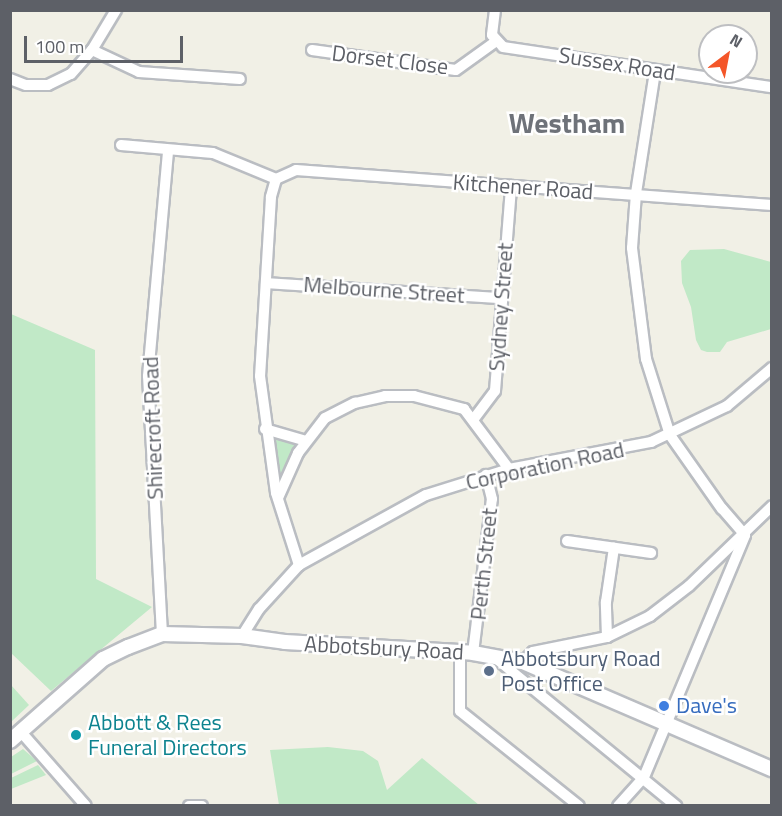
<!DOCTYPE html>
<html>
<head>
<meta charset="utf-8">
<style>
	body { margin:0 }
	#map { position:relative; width:782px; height:816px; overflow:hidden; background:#f1f0e6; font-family:"Titillium Web",sans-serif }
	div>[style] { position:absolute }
	.green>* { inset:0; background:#c1e9c7 }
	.roads { filter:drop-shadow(2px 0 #babdc2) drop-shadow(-2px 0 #babdc2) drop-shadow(0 2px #babdc2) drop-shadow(0 -2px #babdc2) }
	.minor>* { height:10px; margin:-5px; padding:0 5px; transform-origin:5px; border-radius:5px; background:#fff }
	.tertiary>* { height:14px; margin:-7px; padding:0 7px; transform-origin:7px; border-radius:7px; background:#fff }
	.dots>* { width:16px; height:16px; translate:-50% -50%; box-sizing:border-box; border:3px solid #fff; border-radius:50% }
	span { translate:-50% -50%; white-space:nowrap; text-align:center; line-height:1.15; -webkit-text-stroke:5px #fff; paint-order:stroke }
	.street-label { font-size:22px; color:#5d6067 }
	.service-label { font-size:22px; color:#4e5e75 }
	.left { translate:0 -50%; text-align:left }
	.shop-label { font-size:22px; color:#366cbe }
	.culture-label { font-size:22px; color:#0d838f }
	.district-label { font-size:28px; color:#6e7279; font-weight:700 }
	.frame { position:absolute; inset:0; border:12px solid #5d6067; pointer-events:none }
	.north { position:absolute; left:698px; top:24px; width:60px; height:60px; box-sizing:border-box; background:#fff; border:2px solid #bebfc2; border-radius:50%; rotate:32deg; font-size:16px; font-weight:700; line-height:24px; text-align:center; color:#5d6067 }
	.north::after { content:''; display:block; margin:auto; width:21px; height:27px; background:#f45629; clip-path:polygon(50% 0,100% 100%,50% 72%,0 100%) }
	.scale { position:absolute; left:24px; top:36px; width:159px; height:27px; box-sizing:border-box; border:3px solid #5d6067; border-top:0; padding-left:8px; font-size:18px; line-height:21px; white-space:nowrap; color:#5d6067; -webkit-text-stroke:4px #fff; paint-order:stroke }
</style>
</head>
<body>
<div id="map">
	<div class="green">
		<i style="clip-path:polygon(724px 249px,771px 262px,771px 329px,727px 342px,720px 352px,707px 352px,701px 350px,696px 340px,691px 307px,682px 283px,681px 261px,690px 250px)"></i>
		<i style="clip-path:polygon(11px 314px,95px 350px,96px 579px,152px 607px,51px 691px,11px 653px)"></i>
		<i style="clip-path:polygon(266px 434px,298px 438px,283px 475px,278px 477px)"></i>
		<i style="clip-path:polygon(11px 685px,29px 705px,11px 722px)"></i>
		<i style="clip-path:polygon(328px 747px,363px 751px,378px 761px,387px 790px,422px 758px,479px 805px,279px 805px,270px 750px)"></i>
		<i style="clip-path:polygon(23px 749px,37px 761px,11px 774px,11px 757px)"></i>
		<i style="clip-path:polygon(38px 765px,46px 775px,11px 789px,11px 778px)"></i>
	</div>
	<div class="roads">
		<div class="minor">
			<i style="left:495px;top:10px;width:25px;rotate:97deg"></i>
			<i style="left:492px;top:35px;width:16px;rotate:47deg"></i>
			<i style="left:503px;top:47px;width:272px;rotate:8.5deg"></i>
			<i style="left:92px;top:50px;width:52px;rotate:25.1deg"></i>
			<i style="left:139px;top:72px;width:101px;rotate:4deg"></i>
			<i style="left:312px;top:50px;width:145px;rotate:7.9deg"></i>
			<i style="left:456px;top:70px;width:48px;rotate:-35.7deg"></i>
			<i style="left:10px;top:79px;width:17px;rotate:21deg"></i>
			<i style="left:26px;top:85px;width:22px"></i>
			<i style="left:48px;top:85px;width:25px;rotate:-26deg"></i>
			<i style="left:71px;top:74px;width:32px;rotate:-49deg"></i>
			<i style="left:92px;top:50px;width:47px;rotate:-59deg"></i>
			<i style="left:121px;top:145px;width:92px;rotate:5deg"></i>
			<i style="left:213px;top:153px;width:68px;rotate:22.4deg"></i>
			<i style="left:276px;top:179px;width:22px;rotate:-24deg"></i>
			<i style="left:296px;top:170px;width:477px;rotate:4.2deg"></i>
			<i style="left:276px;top:179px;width:19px;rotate:106deg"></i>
			<i style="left:271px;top:197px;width:179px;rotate:93.5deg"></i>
			<i style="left:260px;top:376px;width:118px;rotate:82.2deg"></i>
			<i style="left:276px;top:493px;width:76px;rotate:72.3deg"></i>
			<i style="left:266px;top:283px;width:235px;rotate:3.7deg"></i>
			<i style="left:473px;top:420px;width:36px;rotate:-53deg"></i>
			<i style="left:495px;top:391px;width:206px;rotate:-85.5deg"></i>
			<i style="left:265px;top:429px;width:43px;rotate:16.3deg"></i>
			<i style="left:278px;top:498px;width:49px;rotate:-66deg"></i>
			<i style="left:298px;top:453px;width:44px;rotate:-52.4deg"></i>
			<i style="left:325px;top:418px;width:34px;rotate:-27deg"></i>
			<i style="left:355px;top:403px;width:31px;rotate:-13deg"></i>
			<i style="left:385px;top:396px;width:29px"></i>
			<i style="left:414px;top:396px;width:52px;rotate:14.6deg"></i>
			<i style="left:464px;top:409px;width:75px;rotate:53.1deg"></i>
			<i style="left:567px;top:541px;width:85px;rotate:8.1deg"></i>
			<i style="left:162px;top:634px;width:258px;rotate:-93.1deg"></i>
			<i style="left:148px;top:376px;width:226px;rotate:-84.9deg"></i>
			<i style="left:242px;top:636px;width:32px;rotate:-58deg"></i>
			<i style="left:259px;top:609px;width:59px;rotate:-47.7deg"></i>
			<i style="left:299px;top:565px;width:145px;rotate:-28.9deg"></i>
			<i style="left:426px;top:495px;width:87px;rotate:-17.4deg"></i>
			<i style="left:509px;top:469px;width:145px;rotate:-10.8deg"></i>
			<i style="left:651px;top:442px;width:84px;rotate:-25.3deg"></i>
			<i style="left:727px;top:406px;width:59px;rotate:-40.2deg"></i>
			<i style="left:607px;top:637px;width:35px;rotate:-92deg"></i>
			<i style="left:606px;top:602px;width:55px;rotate:-81.6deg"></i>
			<i style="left:460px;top:652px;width:59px;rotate:90deg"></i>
			<i style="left:460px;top:711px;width:152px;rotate:38.6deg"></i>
			<i style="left:473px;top:653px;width:155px;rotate:-83deg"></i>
			<i style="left:492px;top:499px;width:25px;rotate:-104deg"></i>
			<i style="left:493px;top:656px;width:237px;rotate:39.3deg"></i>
			<i style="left:523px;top:662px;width:14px;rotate:-45deg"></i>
			<i style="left:533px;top:652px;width:76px;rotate:-11.5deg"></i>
			<i style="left:607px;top:637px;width:48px;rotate:-26deg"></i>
			<i style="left:650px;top:616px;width:49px;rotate:-37.6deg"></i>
			<i style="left:689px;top:586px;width:115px;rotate:-43.9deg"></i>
			<i style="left:21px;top:732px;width:98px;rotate:48.7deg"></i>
			<i style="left:189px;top:806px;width:13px"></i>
			<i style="left:618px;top:806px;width:39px;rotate:-48deg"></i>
			<i style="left:644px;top:777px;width:262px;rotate:-67.3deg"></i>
			<i style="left:745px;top:535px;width:35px;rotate:-131deg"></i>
			<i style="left:722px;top:509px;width:90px;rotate:-125.1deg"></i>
			<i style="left:670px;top:435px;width:80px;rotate:-107.5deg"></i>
			<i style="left:646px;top:359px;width:112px;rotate:-97.2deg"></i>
			<i style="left:632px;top:248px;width:55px;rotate:-85.8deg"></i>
			<i style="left:636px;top:193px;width:123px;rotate:-81.1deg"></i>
		</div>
		<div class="tertiary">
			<i style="left:10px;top:741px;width:124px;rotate:-41.4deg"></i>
			<i style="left:103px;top:659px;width:28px;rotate:-26deg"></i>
			<i style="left:128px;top:647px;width:36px;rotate:-21deg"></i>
			<i style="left:162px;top:634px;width:80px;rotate:1.4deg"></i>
			<i style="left:242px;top:636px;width:43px;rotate:7.9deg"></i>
			<i style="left:285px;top:642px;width:188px;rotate:3.3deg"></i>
			<i style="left:473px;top:653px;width:51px;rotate:10.2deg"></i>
			<i style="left:523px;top:662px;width:271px;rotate:23.3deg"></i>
		</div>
	</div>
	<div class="dots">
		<i style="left:489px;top:671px;background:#5c6f8a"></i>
		<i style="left:664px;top:706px;background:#3f7fe0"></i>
		<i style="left:76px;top:735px;background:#0f9aa8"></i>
	</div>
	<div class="street-label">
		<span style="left:390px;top:60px;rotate:7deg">Dorset Close</span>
		<span style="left:617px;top:64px;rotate:9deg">Sussex Road</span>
		<span style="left:523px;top:187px;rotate:4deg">Kitchener Road</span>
		<span style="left:384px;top:290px;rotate:4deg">Melbourne Street</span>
		<span style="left:501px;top:307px;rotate:-86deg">Sydney Street</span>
		<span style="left:153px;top:428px;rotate:-92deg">Shirecroft Road</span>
		<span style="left:545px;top:466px;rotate:-12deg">Corporation Road</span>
		<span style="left:484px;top:564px;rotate:-84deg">Perth Street</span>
		<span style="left:384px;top:648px;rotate:3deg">Abbotsbury Road</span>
	</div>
	<div class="service-label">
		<span class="left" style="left:501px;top:671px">Abbotsbury Road<br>Post Office</span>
	</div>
	<div class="shop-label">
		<span class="left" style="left:676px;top:706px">Dave's</span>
	</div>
	<div class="culture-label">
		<span class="left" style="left:88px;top:735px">Abbott &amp; Rees<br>Funeral Directors</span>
	</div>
	<div class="district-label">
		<span style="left:567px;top:123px">Westham</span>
	</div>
	<div class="frame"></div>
	<div class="north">N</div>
	<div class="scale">100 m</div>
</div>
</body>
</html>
